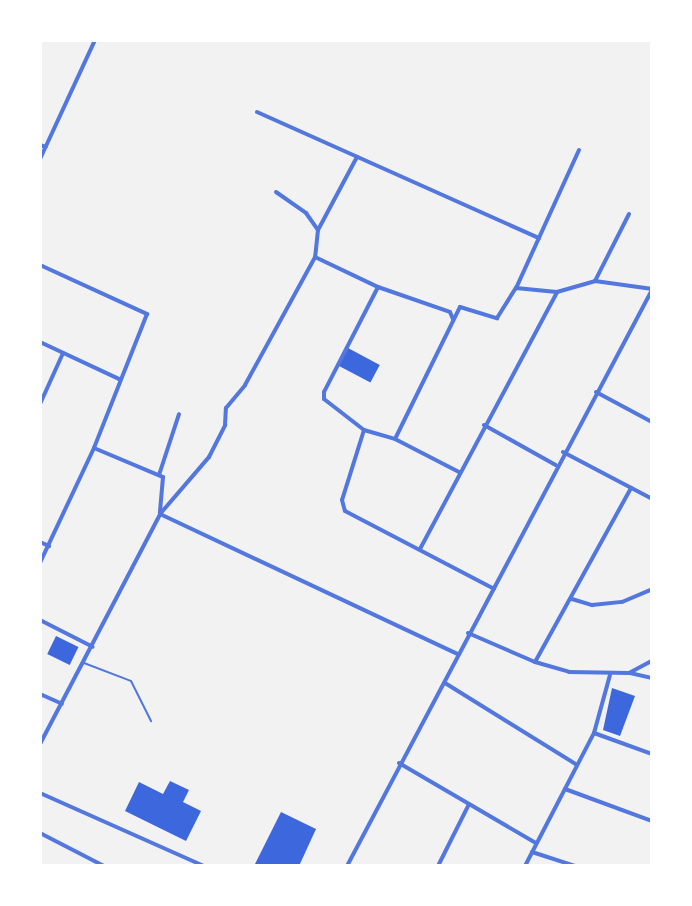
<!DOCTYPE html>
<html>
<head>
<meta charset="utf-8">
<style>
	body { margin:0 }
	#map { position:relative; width:692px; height:906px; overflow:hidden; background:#f2f2f2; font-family:"DM Sans",sans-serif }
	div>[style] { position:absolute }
	.building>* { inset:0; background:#3d67dc; transform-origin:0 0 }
	.service>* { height:2px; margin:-1px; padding:0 1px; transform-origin:1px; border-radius:1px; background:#5277de }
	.minor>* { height:4px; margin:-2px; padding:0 2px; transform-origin:2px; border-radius:2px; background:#5277de }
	span { translate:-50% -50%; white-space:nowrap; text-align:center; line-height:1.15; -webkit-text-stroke:6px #fff; paint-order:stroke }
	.frame { position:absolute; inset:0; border:42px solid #fff; pointer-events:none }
</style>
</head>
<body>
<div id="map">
	<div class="building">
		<i style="left:348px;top:348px;width:36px;height:20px;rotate:28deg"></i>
		<i style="left:56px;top:636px;width:25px;height:20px;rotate:26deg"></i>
		<i style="clip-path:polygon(612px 688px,635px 696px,620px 736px,603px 730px)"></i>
		<i style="clip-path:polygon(170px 781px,189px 790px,183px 802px,201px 811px,186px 841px,125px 811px,139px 782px,163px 794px)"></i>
		<i style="clip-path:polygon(281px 812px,316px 829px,299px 866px,254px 866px)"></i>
	</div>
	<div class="service">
		<i style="left:84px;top:663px;width:50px;rotate:21deg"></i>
		<i style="left:131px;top:681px;width:45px;rotate:63.4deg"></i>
	</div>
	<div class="minor">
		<i style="left:257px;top:112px;width:309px;rotate:24.1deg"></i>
		<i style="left:40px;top:145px;width:6px;rotate:18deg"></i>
		<i style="left:579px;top:150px;width:152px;rotate:114.5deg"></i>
		<i style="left:516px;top:288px;width:41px;rotate:5.6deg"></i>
		<i style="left:557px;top:292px;width:40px;rotate:-16deg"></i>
		<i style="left:40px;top:159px;width:131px;rotate:-65.2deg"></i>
		<i style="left:276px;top:192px;width:37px;rotate:35deg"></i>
		<i style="left:306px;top:213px;width:21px;rotate:55deg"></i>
		<i style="left:318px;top:230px;width:27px;rotate:96deg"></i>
		<i style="left:315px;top:257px;width:70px;rotate:25.5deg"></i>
		<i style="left:378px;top:287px;width:76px;rotate:19.1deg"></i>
		<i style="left:450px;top:312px;width:8px;rotate:67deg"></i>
		<i style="left:629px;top:214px;width:75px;rotate:116.9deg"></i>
		<i style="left:595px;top:281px;width:58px;rotate:8deg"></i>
		<i style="left:318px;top:230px;width:83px;rotate:-61.9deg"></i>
		<i style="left:40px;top:265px;width:118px;rotate:24.6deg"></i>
		<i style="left:147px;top:314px;width:144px;rotate:111.6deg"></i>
		<i style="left:94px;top:448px;width:127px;rotate:115.2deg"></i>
		<i style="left:378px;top:287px;width:118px;rotate:117.2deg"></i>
		<i style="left:324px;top:392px;width:7px;rotate:90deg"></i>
		<i style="left:324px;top:399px;width:51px;rotate:37.8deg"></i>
		<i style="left:364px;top:430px;width:32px;rotate:16deg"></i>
		<i style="left:395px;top:439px;width:72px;rotate:27.3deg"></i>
		<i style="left:40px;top:342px;width:87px;rotate:25.1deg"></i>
		<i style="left:596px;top:392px;width:64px;rotate:28.2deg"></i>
		<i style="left:40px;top:404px;width:56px;rotate:-65.7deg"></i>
		<i style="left:484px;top:425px;width:82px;rotate:29.1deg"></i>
		<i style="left:364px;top:430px;width:73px;rotate:107.4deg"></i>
		<i style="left:342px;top:500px;width:11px;rotate:75deg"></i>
		<i style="left:345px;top:511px;width:168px;rotate:27.6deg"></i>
		<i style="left:395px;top:439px;width:147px;rotate:-63.8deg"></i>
		<i style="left:460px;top:307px;width:39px;rotate:17deg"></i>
		<i style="left:497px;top:318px;width:36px;rotate:-58deg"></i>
		<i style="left:94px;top:448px;width:75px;rotate:22.8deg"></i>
		<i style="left:163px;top:477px;width:36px;rotate:95deg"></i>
		<i style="left:563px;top:452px;width:101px;rotate:27.8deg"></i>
		<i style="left:159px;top:475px;width:64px;rotate:-71.8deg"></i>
		<i style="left:160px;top:514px;width:328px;rotate:25.2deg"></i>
		<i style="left:40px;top:542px;width:10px;rotate:24deg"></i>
		<i style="left:420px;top:549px;width:291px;rotate:-61.9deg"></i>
		<i style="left:572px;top:599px;width:21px;rotate:17deg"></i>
		<i style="left:592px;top:605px;width:30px;rotate:-6deg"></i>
		<i style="left:622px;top:602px;width:33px;rotate:-23deg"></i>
		<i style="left:40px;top:620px;width:59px;rotate:27deg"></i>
		<i style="left:468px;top:633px;width:73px;rotate:23.4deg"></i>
		<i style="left:535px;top:662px;width:35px;rotate:16deg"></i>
		<i style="left:569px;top:672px;width:60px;rotate:1deg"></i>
		<i style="left:629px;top:673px;width:26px;rotate:-28deg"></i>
		<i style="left:535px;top:662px;width:199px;rotate:-61.1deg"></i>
		<i style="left:630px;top:673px;width:23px;rotate:13deg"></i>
		<i style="left:445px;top:683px;width:155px;rotate:31.8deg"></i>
		<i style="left:40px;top:694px;width:24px;rotate:24deg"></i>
		<i style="left:594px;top:733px;width:62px;rotate:19.9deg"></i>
		<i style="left:40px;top:744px;width:259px;rotate:-62.4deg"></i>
		<i style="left:160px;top:514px;width:75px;rotate:-49.3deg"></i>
		<i style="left:209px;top:457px;width:36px;rotate:-63deg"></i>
		<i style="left:225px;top:425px;width:17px;rotate:-87deg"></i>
		<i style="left:226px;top:408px;width:30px;rotate:-50deg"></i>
		<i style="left:245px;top:385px;width:146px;rotate:-61.3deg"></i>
		<i style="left:399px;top:763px;width:159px;rotate:30.3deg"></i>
		<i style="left:565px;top:789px;width:93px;rotate:20.2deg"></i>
		<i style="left:40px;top:793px;width:180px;rotate:24deg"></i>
		<i style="left:40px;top:833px;width:72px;rotate:27.3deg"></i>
		<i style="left:532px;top:852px;width:45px;rotate:18deg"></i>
		<i style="left:347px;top:866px;width:652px;rotate:-62.1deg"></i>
		<i style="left:438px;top:866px;width:69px;rotate:-63.4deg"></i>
		<i style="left:525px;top:866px;width:150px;rotate:-62.6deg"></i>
		<i style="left:594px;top:733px;width:60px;rotate:-74.6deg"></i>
	</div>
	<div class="frame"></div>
</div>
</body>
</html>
